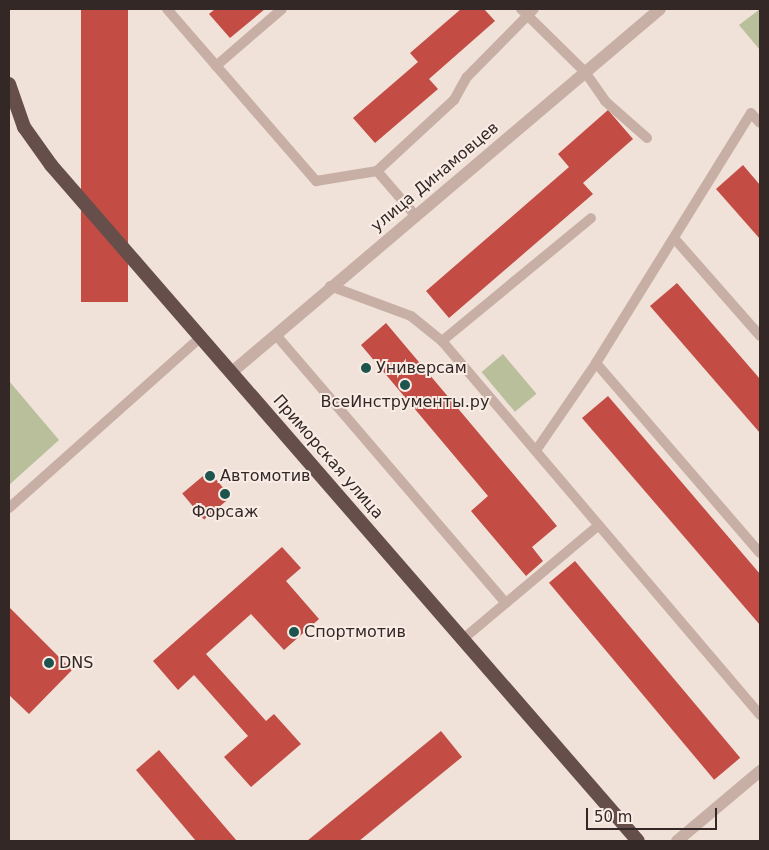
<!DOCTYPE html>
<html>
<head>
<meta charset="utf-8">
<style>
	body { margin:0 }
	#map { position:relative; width:769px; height:850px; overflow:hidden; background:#f0e1d9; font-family:"DejaVu Sans",sans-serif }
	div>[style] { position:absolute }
	.green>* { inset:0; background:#b9bf9a; transform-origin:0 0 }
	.building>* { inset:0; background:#c34c45; transform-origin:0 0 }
	.service>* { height:10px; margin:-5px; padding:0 5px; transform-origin:5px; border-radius:5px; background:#c8afa6 }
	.minor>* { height:12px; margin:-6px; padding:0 6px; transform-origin:6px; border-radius:6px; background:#c8afa6 }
	.trunk>* { height:14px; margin:-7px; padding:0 7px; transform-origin:7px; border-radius:7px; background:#664e4b }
	.dots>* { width:14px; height:14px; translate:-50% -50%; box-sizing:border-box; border:2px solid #f8ece5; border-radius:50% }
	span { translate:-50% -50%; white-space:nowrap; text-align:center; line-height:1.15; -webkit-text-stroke:4px #f8ece5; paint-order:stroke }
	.street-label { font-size:16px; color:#342827 }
	.poi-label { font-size:16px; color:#342827 }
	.left { translate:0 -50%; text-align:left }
	.frame { position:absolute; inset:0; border:10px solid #342827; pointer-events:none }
	.scale { position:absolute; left:586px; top:808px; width:131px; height:22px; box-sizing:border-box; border:2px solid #342827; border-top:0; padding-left:6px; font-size:15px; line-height:18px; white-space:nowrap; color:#342827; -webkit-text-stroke:4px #f8ece5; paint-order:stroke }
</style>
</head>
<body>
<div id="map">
	<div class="green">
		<i style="clip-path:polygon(760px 9px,760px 50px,739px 25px)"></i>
		<i style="left:503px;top:354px;width:52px;height:28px;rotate:50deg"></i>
		<i style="clip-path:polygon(9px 381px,59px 440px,9px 485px)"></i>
	</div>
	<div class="building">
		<i style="left:81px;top:9px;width:47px;height:293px"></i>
		<i style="clip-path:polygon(215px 9px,265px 9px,230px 38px,209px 14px)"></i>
		<i style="clip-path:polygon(461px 9px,484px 9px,495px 21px,429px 79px,438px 89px,375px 143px,353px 118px,418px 62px,410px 53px)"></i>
		<i style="clip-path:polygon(608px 110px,633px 139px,583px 183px,593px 194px,449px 318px,426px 291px,569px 167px,558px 154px)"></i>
		<i style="clip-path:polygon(743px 165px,760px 185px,760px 239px,716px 189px)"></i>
		<i style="clip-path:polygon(677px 283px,760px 379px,760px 433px,650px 306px)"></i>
		<i style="clip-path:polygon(386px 323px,557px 526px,532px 547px,543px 561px,526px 576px,471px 511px,488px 496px,361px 345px)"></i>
		<i style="clip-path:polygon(608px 396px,760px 574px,760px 625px,582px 418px)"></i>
		<i style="left:209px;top:471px;width:34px;height:35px;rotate:50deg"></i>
		<i style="clip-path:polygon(282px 547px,301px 568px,286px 581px,319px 619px,284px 650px,251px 614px,206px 654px,266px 721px,274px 714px,301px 744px,251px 787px,224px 757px,248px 736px,194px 675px,178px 690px,153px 661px)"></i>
		<i style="left:575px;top:561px;width:257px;height:34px;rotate:50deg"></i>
		<i style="clip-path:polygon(9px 607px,72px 670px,29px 714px,9px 695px)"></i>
		<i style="clip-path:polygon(441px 731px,462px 757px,359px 841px,307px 841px)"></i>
		<i style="clip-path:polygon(159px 750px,237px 841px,196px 841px,136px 770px)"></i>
	</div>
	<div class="service">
		<i style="left:167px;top:9px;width:228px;rotate:49.1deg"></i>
		<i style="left:316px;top:181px;width:62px;rotate:-9.3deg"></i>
		<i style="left:377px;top:171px;width:58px;rotate:49.2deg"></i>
		<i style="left:521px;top:9px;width:90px;rotate:44.5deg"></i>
		<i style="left:585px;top:72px;width:35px;rotate:55deg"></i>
		<i style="left:605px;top:101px;width:56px;rotate:41.4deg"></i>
		<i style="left:216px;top:66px;width:87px;rotate:-40.8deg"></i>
		<i style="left:377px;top:171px;width:105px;rotate:-42.7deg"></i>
		<i style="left:454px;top:100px;width:26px;rotate:-61deg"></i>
		<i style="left:467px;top:77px;width:95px;rotate:-45.4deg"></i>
		<i style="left:674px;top:238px;width:130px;rotate:48.7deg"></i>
		<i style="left:330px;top:286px;width:86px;rotate:20.3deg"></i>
		<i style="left:411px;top:316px;width:40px;rotate:39deg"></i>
		<i style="left:442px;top:341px;width:491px;rotate:49.6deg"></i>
		<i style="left:276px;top:335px;width:353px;rotate:49.4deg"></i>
		<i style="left:442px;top:341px;width:193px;rotate:-39.5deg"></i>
		<i style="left:596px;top:363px;width:251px;rotate:49.2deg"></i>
		<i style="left:537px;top:449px;width:104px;rotate:-55.5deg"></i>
		<i style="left:596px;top:363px;width:294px;rotate:-58.2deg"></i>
		<i style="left:751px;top:113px;width:13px;rotate:48deg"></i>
		<i style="left:9px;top:508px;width:257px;rotate:-41.7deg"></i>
		<i style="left:463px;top:639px;width:177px;rotate:-40deg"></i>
	</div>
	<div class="minor">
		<i style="left:232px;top:372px;width:561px;rotate:-40.3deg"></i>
		<i style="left:677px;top:841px;width:109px;rotate:-40.1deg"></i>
	</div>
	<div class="trunk">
		<i style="left:9px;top:84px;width:46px;rotate:70.8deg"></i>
		<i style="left:24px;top:127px;width:47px;rotate:54.6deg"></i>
		<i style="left:51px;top:165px;width:895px;rotate:49.03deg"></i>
	</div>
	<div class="dots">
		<i style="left:366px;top:368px;background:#1d544e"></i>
		<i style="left:405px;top:385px;background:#1d544e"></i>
		<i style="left:210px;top:476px;background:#1d544e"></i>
		<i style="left:225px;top:494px;background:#1d544e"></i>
		<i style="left:294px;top:632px;background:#1d544e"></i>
		<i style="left:49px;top:663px;background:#1d544e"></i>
	</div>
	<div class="street-label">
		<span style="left:435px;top:177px;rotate:-40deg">улица Динамовцев</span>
		<span style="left:328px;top:457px;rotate:49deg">Приморская улица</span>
	</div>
	<div class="poi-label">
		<span class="left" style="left:376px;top:368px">Универсам</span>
		<span style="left:405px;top:402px">ВсеИнструменты.ру</span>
		<span class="left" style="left:220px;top:476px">Автомотив</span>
		<span style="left:225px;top:512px">Форсаж</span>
		<span class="left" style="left:304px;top:632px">Спортмотив</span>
		<span class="left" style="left:59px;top:663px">DNS</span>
	</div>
	<div class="frame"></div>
	<div class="scale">50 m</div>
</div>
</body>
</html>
